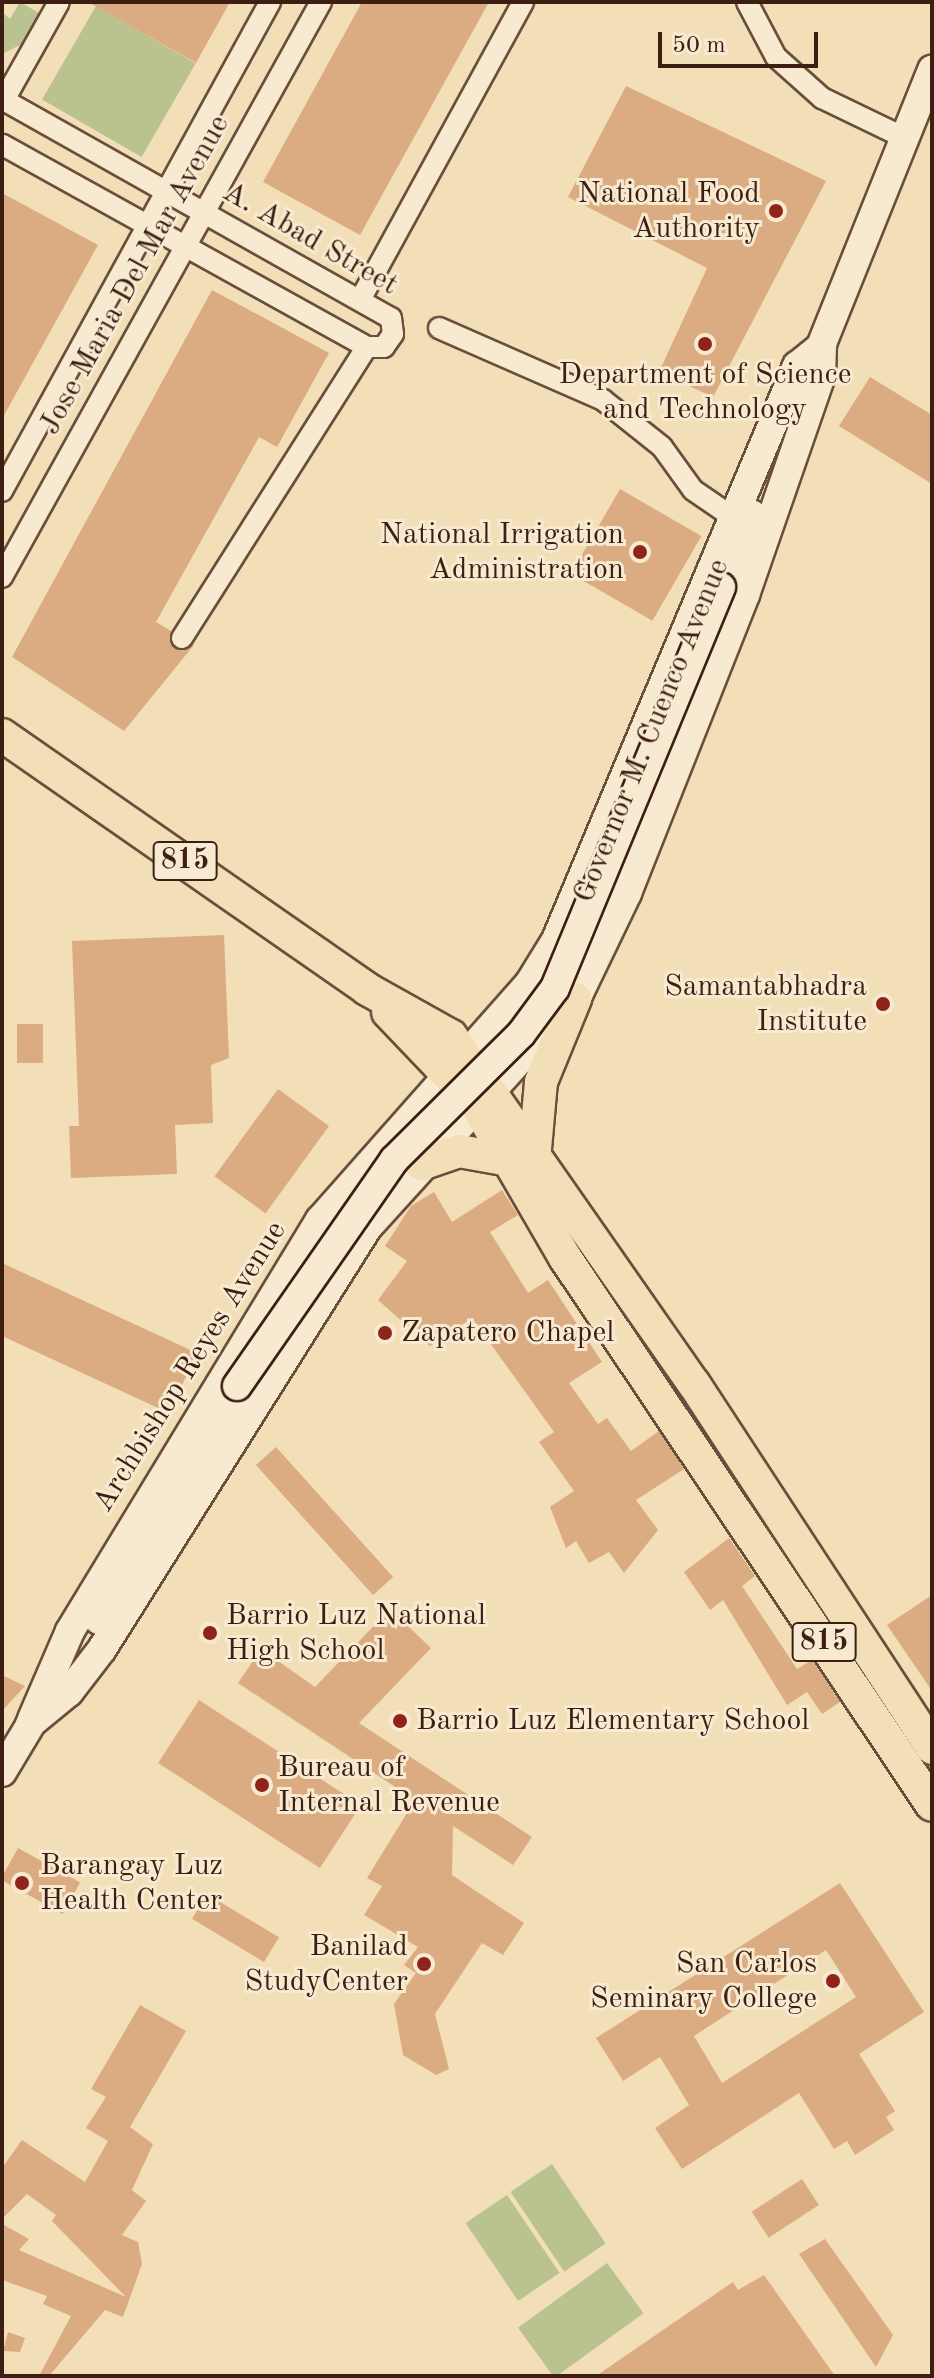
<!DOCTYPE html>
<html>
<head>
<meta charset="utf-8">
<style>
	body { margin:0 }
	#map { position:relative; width:934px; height:2378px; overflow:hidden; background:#f2dfb8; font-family:"Old Standard TT",serif }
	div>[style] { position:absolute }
	.green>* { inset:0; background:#bac28f; transform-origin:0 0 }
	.building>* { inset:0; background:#dbab82; transform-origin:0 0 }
	.roads { filter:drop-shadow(2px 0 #6a4e3c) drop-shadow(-2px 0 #6a4e3c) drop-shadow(0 2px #6a4e3c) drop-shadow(0 -2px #6a4e3c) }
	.minor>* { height:20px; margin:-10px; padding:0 10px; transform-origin:10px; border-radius:10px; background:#f7ead1 }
	.secondary>* { height:28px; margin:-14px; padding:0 14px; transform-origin:14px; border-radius:14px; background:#f7ead1 }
	.primary>* { height:32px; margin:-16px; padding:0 16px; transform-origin:16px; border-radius:16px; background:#f2dfb8 }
	.bridges { filter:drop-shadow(2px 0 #3d1e13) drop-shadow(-2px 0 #3d1e13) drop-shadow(0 2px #3d1e13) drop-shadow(0 -2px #3d1e13) }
	.secondary-bridge>* { height:28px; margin:-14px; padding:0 14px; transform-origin:14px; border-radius:14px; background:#f7ead1 }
	.dots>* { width:22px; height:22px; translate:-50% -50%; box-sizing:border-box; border:4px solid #f7ead1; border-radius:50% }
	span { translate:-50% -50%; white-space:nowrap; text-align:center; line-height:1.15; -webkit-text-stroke:6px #f7ead1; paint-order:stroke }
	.shield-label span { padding:2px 6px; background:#f7ead1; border:2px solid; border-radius:6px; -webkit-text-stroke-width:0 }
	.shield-label { font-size:28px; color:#3d1e13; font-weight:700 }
	.poi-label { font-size:30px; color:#3d1e13 }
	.right { translate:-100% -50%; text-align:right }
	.left { translate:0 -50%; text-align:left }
	.street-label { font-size:30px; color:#3d1e13 }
	.frame { position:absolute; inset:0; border:4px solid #3d1e13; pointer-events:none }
	.scale { position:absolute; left:658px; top:32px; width:160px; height:36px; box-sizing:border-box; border:4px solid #3d1e13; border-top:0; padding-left:10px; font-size:24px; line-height:28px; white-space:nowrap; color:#3d1e13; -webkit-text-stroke:6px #f7ead1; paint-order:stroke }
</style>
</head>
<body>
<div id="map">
	<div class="green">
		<i style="clip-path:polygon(20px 2px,39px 13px,22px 44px,2px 54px,2px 12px,10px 19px)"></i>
		<i style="left:96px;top:6px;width:115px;height:108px;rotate:30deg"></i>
		<i style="left:552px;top:2164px;width:96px;height:50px;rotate:56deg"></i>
		<i style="left:507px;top:2195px;width:94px;height:50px;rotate:56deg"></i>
		<i style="left:607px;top:2263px;width:62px;height:110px;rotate:54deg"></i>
	</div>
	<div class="building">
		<i style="clip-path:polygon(88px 2px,230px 2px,196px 63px)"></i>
		<i style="clip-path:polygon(362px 2px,489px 2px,360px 235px,263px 182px)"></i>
		<i style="clip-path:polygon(626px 86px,826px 181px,713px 397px,659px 372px,707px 268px,568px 197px)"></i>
		<i style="clip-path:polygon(2px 193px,98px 245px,2px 419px)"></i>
		<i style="clip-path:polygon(212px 290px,329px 353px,277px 447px,259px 437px,156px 622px,171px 631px,176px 649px,194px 645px,124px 731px,12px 657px)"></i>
		<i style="clip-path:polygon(870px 377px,932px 415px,932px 484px,839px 426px)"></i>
		<i style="left:620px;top:489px;width:94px;height:98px;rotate:30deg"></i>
		<i style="clip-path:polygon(224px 935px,229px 1058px,211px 1065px,213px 1123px,175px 1125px,177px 1174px,71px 1178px,69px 1126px,79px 1126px,72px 941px)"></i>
		<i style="left:17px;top:1024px;width:26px;height:39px"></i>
		<i style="left:278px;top:1089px;width:63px;height:108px;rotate:36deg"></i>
		<i style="clip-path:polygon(502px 1190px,518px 1215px,490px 1232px,528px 1293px,548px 1280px,602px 1362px,569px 1383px,598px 1424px,607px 1418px,631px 1451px,659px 1431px,684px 1469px,636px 1500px,658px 1530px,624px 1573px,609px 1552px,589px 1563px,576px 1541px,566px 1548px,550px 1507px,574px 1491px,539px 1442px,554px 1432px,472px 1318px,430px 1346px,378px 1300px,407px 1261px,385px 1246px,411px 1206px,434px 1192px,452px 1222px)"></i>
		<i style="clip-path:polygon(2px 1263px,197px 1353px,169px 1413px,2px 1336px)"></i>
		<i style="left:276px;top:1447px;width:175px;height:27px;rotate:48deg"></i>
		<i style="clip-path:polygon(729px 1538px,755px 1576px,742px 1586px,797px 1669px,812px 1660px,840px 1702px,822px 1714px,807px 1692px,787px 1705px,723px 1600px,710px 1610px,684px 1572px)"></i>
		<i style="clip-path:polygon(932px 1595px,932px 1691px,887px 1625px)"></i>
		<i style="clip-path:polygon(390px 1609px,431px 1648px,359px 1723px,532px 1837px,513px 1865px,453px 1826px,452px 1875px,524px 1923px,503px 1955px,482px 1943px,435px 2014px,449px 2069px,436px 2075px,403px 2055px,394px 2004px,416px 1973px,404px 1965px,418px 1947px,364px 1915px,382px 1886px,367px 1878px,415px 1800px,238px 1683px,261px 1649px,315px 1687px)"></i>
		<i style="clip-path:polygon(2px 1675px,25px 1686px,2px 1711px)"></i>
		<i style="left:199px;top:1700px;width:193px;height:75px;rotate:33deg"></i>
		<i style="left:18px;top:1848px;width:71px;height:36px;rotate:29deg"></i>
		<i style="clip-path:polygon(evenodd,840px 1883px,924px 2012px,859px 2054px,895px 2111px,886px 2117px,894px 2130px,855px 2155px,847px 2141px,834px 2149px,799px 2093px,682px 2169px,655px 2128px,689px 2105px,660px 2057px,623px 2081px,596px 2038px,840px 1883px,826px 1950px,856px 1997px,722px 2083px,694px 2036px,826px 1950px)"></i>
		<i style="left:207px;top:1894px;width:84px;height:29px;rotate:31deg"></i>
		<i style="clip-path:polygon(140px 2005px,186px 2031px,130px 2127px,153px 2144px,132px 2190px,146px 2201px,122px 2235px,138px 2242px,142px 2264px,123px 2317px,105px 2310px,49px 2376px,39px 2376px,71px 2316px,43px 2304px,47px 2296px,2px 2280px,2px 2224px,29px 2239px,19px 2250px,126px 2297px,52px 2221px,56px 2215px,27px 2194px,2px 2219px,2px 2168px,22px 2140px,85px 2182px,108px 2141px,86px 2128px,106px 2097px,91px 2089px)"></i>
		<i style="left:802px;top:2179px;width:31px;height:60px;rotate:57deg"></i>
		<i style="clip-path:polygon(825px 2239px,893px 2335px,876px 2367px,799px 2254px)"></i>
		<i style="clip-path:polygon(764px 2275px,835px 2376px,596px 2376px,733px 2282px,738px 2290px)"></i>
		<i style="clip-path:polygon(8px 2332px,25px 2338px,20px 2352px,3px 2351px)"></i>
	</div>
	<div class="roads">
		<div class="minor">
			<i style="left:747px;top:2px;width:62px;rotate:62.2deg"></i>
			<i style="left:776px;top:57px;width:62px;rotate:41.7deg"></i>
			<i style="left:822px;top:98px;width:92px;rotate:25.7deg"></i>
			<i style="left:2px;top:99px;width:446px;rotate:29.4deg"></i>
			<i style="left:391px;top:318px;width:16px;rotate:83deg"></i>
			<i style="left:393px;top:334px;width:16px;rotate:125deg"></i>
			<i style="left:384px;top:347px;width:17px;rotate:180deg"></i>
			<i style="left:367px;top:347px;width:417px;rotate:-151deg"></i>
			<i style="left:4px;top:100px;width:112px;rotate:-60.7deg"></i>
			<i style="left:360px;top:300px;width:340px;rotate:-61.3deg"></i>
			<i style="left:439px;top:328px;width:179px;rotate:23.7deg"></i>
			<i style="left:603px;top:400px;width:75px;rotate:38.5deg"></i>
			<i style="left:662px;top:447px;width:53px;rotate:54.2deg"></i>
			<i style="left:693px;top:490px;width:46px;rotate:34.4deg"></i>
			<i style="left:2px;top:491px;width:558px;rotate:-61.27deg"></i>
			<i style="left:2px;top:577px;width:658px;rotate:-60.98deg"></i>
			<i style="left:182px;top:638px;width:345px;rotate:-57.6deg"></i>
		</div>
		<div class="secondary">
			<i style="left:815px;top:361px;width:314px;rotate:-68.1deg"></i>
			<i style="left:721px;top:587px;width:79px;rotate:-67deg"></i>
			<i style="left:99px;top:1620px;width:272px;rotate:-59.5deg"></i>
			<i style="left:32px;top:1719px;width:96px;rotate:-66.6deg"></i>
			<i style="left:70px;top:1631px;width:481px;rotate:-58.7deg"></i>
			<i style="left:320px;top:1220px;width:315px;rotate:-48.5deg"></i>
			<i style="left:529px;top:984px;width:52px;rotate:-58.5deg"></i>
			<i style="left:556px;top:940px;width:623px;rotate:-67.22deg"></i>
			<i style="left:797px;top:366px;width:32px;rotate:-39deg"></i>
			<i style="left:30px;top:1724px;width:50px;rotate:-39.4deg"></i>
			<i style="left:69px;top:1692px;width:54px;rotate:-52.5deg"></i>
			<i style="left:102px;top:1649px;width:497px;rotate:-57.8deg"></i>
			<i style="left:367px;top:1228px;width:314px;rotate:-47.8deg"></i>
			<i style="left:578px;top:995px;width:113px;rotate:-64.3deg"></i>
			<i style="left:627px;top:893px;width:321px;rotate:-68.4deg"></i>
			<i style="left:745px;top:595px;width:233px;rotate:-70.9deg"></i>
			<i style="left:821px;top:375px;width:29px;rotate:-88deg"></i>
			<i style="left:2px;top:1772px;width:76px;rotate:-59deg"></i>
		</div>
		<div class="primary">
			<i style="left:2px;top:735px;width:445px;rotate:34.8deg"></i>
			<i style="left:367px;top:989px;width:96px;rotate:29.2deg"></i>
			<i style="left:451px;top:1036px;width:424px;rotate:55.1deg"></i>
			<i style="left:694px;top:1384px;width:435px;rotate:56.8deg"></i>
			<i style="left:388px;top:1012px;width:127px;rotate:46.3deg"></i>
			<i style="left:476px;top:1104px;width:179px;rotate:59.9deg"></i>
			<i style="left:566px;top:1259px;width:657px;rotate:56.16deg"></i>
			<i style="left:535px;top:1149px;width:67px;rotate:-84.9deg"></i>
			<i style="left:541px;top:1082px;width:90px;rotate:-67.7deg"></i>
			<i style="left:421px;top:1164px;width:40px;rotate:-18.9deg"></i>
			<i style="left:459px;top:1151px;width:51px;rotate:10.2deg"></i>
		</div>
	</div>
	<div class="bridges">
		<div class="secondary-bridge">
			<i style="left:237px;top:1386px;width:275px;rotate:-55.2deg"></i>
			<i style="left:394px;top:1160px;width:179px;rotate:-44.8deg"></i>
			<i style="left:521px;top:1034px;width:57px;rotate:-53.5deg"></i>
			<i style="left:555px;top:988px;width:434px;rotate:-67.5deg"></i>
		</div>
	</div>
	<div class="dots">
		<i style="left:776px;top:211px;background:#8f2418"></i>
		<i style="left:705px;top:344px;background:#8f2418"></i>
		<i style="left:640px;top:552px;background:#8f2418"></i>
		<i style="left:883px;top:1004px;background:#8f2418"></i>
		<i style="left:385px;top:1333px;background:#8f2418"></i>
		<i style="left:210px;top:1633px;background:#8f2418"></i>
		<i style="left:400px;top:1721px;background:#8f2418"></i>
		<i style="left:262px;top:1785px;background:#8f2418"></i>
		<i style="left:22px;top:1883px;background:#8f2418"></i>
		<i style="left:424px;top:1964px;background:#8f2418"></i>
		<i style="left:833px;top:1981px;background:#8f2418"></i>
	</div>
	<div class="shield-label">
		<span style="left:185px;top:861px">815</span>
		<span style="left:824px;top:1642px">815</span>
	</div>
	<div class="poi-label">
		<span class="right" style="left:760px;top:211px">National Food<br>Authority</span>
		<span style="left:705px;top:392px">Department of Science<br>and Technology</span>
		<span class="right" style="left:624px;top:552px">National Irrigation<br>Administration</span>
		<span class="right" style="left:867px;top:1004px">Samantabhadra<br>Institute</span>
		<span class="left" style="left:401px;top:1333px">Zapatero Chapel</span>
		<span class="left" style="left:226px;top:1633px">Barrio Luz National<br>High School</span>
		<span class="left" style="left:416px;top:1721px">Barrio Luz Elementary School</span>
		<span class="left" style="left:278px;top:1785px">Bureau of<br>Internal Revenue</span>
		<span class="left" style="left:40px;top:1883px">Barangay Luz<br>Health Center</span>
		<span class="right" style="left:408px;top:1964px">Banilad<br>StudyCenter</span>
		<span class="right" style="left:817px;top:1981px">San Carlos<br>Seminary College</span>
	</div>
	<div class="street-label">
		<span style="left:310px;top:239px;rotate:30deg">A. Abad Street</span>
		<span style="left:135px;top:275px;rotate:-61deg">Jose Maria Del Mar Avenue</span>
		<span style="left:652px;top:731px;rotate:-68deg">Governor M. Cuenco Avenue</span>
		<span style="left:190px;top:1367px;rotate:-58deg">Archbishop Reyes Avenue</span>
	</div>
	<div class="frame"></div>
	<div class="scale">50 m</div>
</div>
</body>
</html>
